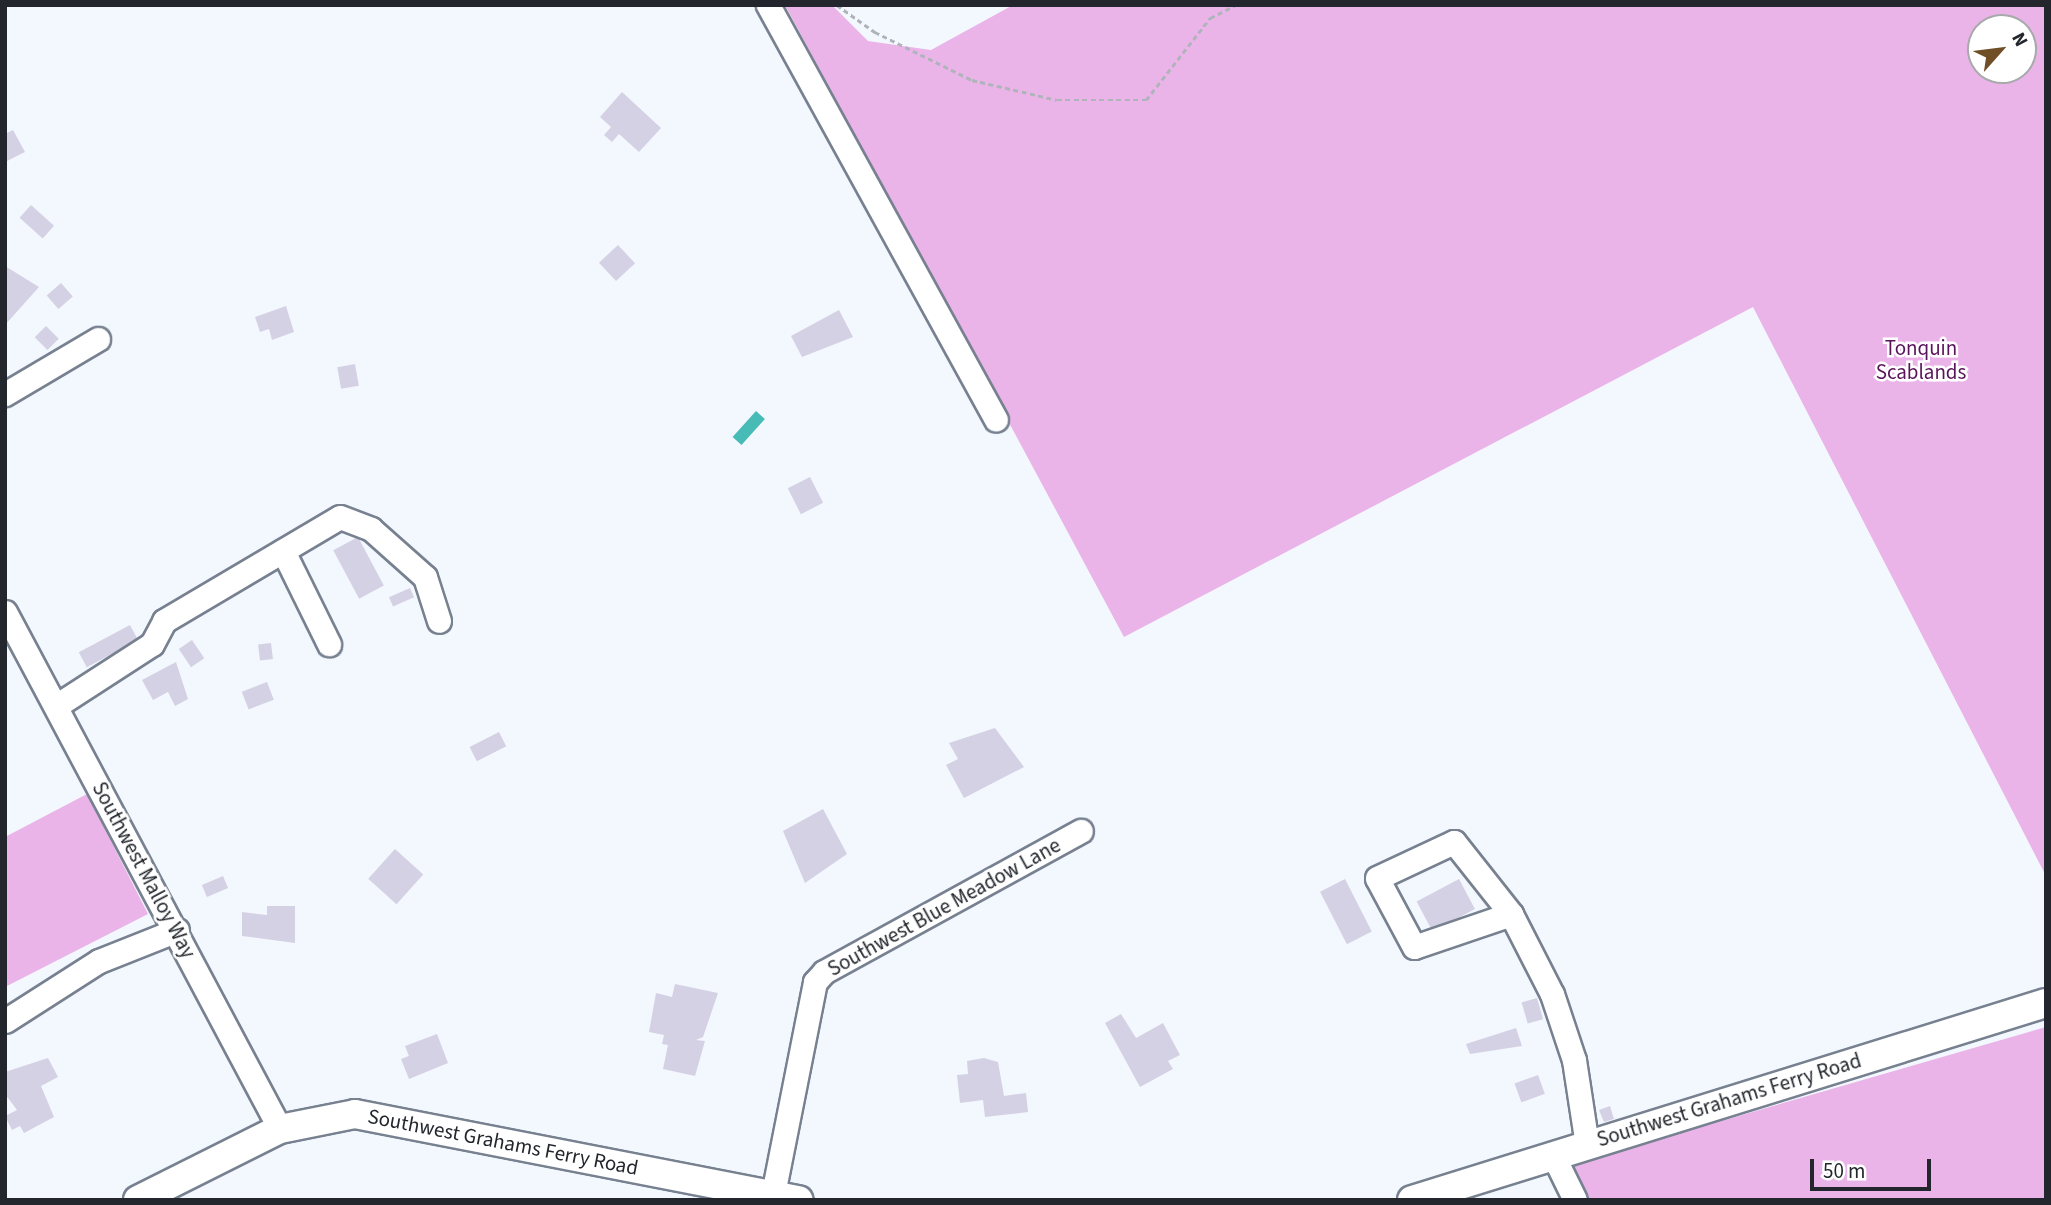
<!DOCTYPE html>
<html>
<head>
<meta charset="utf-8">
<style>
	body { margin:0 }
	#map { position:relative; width:2051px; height:1205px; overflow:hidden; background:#f3f7fe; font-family:"Source Sans 3",sans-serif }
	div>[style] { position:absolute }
	.green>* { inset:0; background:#eab4e9 }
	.water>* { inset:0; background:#47bbb6; transform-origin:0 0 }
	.building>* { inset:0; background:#d4d1e4; transform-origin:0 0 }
	.path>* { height:2.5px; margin-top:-1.25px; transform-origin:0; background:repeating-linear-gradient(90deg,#afb3ba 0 5px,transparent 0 8.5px) }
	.roads { filter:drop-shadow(2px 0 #778190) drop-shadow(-2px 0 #778190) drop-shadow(0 2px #778190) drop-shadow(0 -2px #778190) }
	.minor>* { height:23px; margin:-11.5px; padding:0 11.5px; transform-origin:11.5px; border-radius:11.5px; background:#fff }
	.major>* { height:28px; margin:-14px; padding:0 14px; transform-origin:14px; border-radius:14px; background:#fff }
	span { translate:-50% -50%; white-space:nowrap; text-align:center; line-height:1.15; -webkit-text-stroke:5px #fff; paint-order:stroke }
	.park-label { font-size:21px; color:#5a145b }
	.street-label { font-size:21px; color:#23272d }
	.frame { position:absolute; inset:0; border:7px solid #23272d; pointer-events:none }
	.north { position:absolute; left:1967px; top:14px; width:70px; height:70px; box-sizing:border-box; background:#fff; border:2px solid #a7a9ab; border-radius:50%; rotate:62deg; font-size:19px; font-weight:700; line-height:28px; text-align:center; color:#23272d }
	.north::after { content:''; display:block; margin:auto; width:24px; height:32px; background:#704f26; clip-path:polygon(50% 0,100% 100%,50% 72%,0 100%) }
	.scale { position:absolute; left:1810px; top:1159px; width:121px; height:32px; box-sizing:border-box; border:4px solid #23272d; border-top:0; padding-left:9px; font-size:21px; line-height:24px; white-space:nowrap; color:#23272d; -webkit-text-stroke:5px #fff; paint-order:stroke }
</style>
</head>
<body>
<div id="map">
	<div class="green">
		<i style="clip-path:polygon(evenodd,785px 5px,832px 5px,868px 41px,931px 50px,1013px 5px,2046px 5px,2046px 876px,1753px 307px,1124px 637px,785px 5px,1981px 28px,2023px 28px,2023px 70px,1981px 70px,1981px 28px)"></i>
		<i style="clip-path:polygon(87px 794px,148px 914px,5px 987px,5px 837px)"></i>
		<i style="clip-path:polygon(2046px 1027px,2046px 1200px,1584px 1200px,1566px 1166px)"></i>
	</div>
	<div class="water">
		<i style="left:756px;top:411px;width:12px;height:35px;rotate:42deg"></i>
	</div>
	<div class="building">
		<i style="clip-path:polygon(622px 92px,661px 128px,639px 152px,619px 134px,612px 142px,604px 135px,611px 127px,600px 117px)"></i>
		<i style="clip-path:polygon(13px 130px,25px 152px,5px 162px,5px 134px)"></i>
		<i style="left:31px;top:205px;width:31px;height:17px;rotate:42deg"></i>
		<i style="left:618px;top:245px;width:25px;height:26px;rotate:47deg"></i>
		<i style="clip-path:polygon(5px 266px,39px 287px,5px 325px)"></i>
		<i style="left:61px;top:283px;width:18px;height:19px;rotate:49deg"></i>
		<i style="clip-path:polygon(286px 306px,294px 332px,272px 340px,269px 329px,260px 332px,255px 317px)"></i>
		<i style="clip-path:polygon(839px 310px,853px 337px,802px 357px,791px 336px)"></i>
		<i style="left:46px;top:326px;width:18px;height:16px;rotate:45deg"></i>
		<i style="left:355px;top:364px;width:22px;height:18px;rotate:80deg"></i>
		<i style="left:810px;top:477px;width:29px;height:25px;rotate:63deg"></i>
		<i style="left:358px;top:537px;width:55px;height:28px;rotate:62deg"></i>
		<i style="left:410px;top:588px;width:10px;height:23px;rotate:66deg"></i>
		<i style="left:130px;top:625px;width:17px;height:58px;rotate:62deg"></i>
		<i style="left:192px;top:640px;width:22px;height:16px;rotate:56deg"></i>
		<i style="left:271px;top:643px;width:16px;height:13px;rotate:83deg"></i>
		<i style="clip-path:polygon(176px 662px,188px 699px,175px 706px,168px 692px,153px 700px,142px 680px)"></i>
		<i style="left:267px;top:682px;width:19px;height:27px;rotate:69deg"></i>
		<i style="clip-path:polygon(995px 728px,1024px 767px,964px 798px,946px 765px,958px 759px,949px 743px)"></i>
		<i style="left:499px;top:732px;width:16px;height:33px;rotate:63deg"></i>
		<i style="clip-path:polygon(823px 809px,847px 854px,805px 883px,783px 831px)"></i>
		<i style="left:395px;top:849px;width:38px;height:40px;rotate:42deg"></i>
		<i style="left:223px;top:876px;width:13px;height:23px;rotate:67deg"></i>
		<i style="left:1345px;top:879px;width:59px;height:28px;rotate:63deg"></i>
		<i style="left:1459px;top:879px;width:34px;height:48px;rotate:62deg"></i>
		<i style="clip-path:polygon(267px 906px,295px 906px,295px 943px,242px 936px,242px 912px,267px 915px)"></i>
		<i style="clip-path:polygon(675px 984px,718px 993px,703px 1037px,696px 1040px,705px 1041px,695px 1076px,663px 1069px,668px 1045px,662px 1044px,664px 1035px,649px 1032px,656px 993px,672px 997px)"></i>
		<i style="left:1537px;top:998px;width:22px;height:16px;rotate:74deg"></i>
		<i style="clip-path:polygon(1121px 1014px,1136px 1038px,1163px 1023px,1180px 1055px,1168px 1061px,1173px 1069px,1140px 1087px,1105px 1023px)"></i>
		<i style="clip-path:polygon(1516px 1028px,1522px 1046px,1470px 1054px,1466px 1044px)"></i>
		<i style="clip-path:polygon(437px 1034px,448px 1063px,409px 1079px,401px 1059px,409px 1056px,405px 1046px)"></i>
		<i style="clip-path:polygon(48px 1058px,58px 1077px,41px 1086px,54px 1117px,24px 1133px,20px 1126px,12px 1130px,5px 1116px,17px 1110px,5px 1094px,5px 1072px)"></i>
		<i style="clip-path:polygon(984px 1058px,998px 1062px,1004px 1096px,1026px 1093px,1028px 1112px,985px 1117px,983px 1100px,960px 1103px,957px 1075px,968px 1074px,967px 1061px)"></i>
		<i style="left:1538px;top:1075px;width:20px;height:25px;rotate:70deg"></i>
		<i style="clip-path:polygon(1610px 1106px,1614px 1119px,1604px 1122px,1599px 1110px)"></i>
	</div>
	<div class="path">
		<i style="left:837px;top:5px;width:47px;rotate:35.4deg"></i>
		<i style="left:875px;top:32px;width:108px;rotate:26.3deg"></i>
		<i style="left:972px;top:80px;width:87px;rotate:13.2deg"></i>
		<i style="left:1057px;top:100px;width:89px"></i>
		<i style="left:1146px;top:100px;width:104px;rotate:-52deg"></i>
		<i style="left:1210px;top:18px;width:29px;rotate:-27deg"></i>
	</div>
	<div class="roads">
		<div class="minor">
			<i style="left:768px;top:5px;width:473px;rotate:61.2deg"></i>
			<i style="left:5px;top:394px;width:108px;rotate:-30.6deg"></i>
			<i style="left:283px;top:551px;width:104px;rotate:63.7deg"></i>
			<i style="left:5px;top:612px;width:586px;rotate:61.99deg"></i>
			<i style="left:56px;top:706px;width:114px;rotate:-32.9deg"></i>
			<i style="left:152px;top:644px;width:26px;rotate:-62deg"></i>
			<i style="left:164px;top:621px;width:204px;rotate:-30.6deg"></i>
			<i style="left:340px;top:517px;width:33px;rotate:21deg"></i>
			<i style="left:371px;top:529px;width:72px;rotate:41.6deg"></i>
			<i style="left:425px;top:577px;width:46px;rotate:72.3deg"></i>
			<i style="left:1511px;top:914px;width:102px;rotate:161.2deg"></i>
			<i style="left:1414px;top:947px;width:78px;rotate:-118.2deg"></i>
			<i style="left:1377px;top:878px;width:85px;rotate:-25.1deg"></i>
			<i style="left:1454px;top:842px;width:92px;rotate:51.6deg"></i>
			<i style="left:1511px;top:914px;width:90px;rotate:62.9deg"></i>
			<i style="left:1552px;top:994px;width:70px;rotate:71.6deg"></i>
			<i style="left:1574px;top:1060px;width:86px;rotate:81.3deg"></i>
			<i style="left:5px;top:1021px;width:112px;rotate:-32.6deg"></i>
			<i style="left:99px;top:961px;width:84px;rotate:-21.7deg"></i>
			<i style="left:1553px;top:1155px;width:50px;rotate:63.9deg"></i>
			<i style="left:773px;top:1194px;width:216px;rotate:-78.8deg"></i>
			<i style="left:815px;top:982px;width:13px;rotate:-48deg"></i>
			<i style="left:824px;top:972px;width:293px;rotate:-28.8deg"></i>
		</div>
		<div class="major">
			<i style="left:138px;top:1200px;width:159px;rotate:-26.6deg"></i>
			<i style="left:280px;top:1129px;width:76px;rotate:-11.3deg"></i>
			<i style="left:355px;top:1114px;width:452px;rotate:11deg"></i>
			<i style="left:1412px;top:1200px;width:664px;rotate:-17.26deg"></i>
		</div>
	</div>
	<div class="park-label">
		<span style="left:1921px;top:360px">Tonquin<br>Scablands</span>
	</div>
	<div class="street-label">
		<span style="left:144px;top:870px;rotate:62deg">Southwest Malloy Way</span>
		<span style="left:944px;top:907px;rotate:-29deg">Southwest Blue Meadow Lane</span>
		<span style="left:1729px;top:1100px;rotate:-17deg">Southwest Grahams Ferry Road</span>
		<span style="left:503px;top:1142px;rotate:11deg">Southwest Grahams Ferry Road</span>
	</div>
	<div class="frame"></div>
	<div class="north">N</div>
	<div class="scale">50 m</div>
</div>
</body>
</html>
